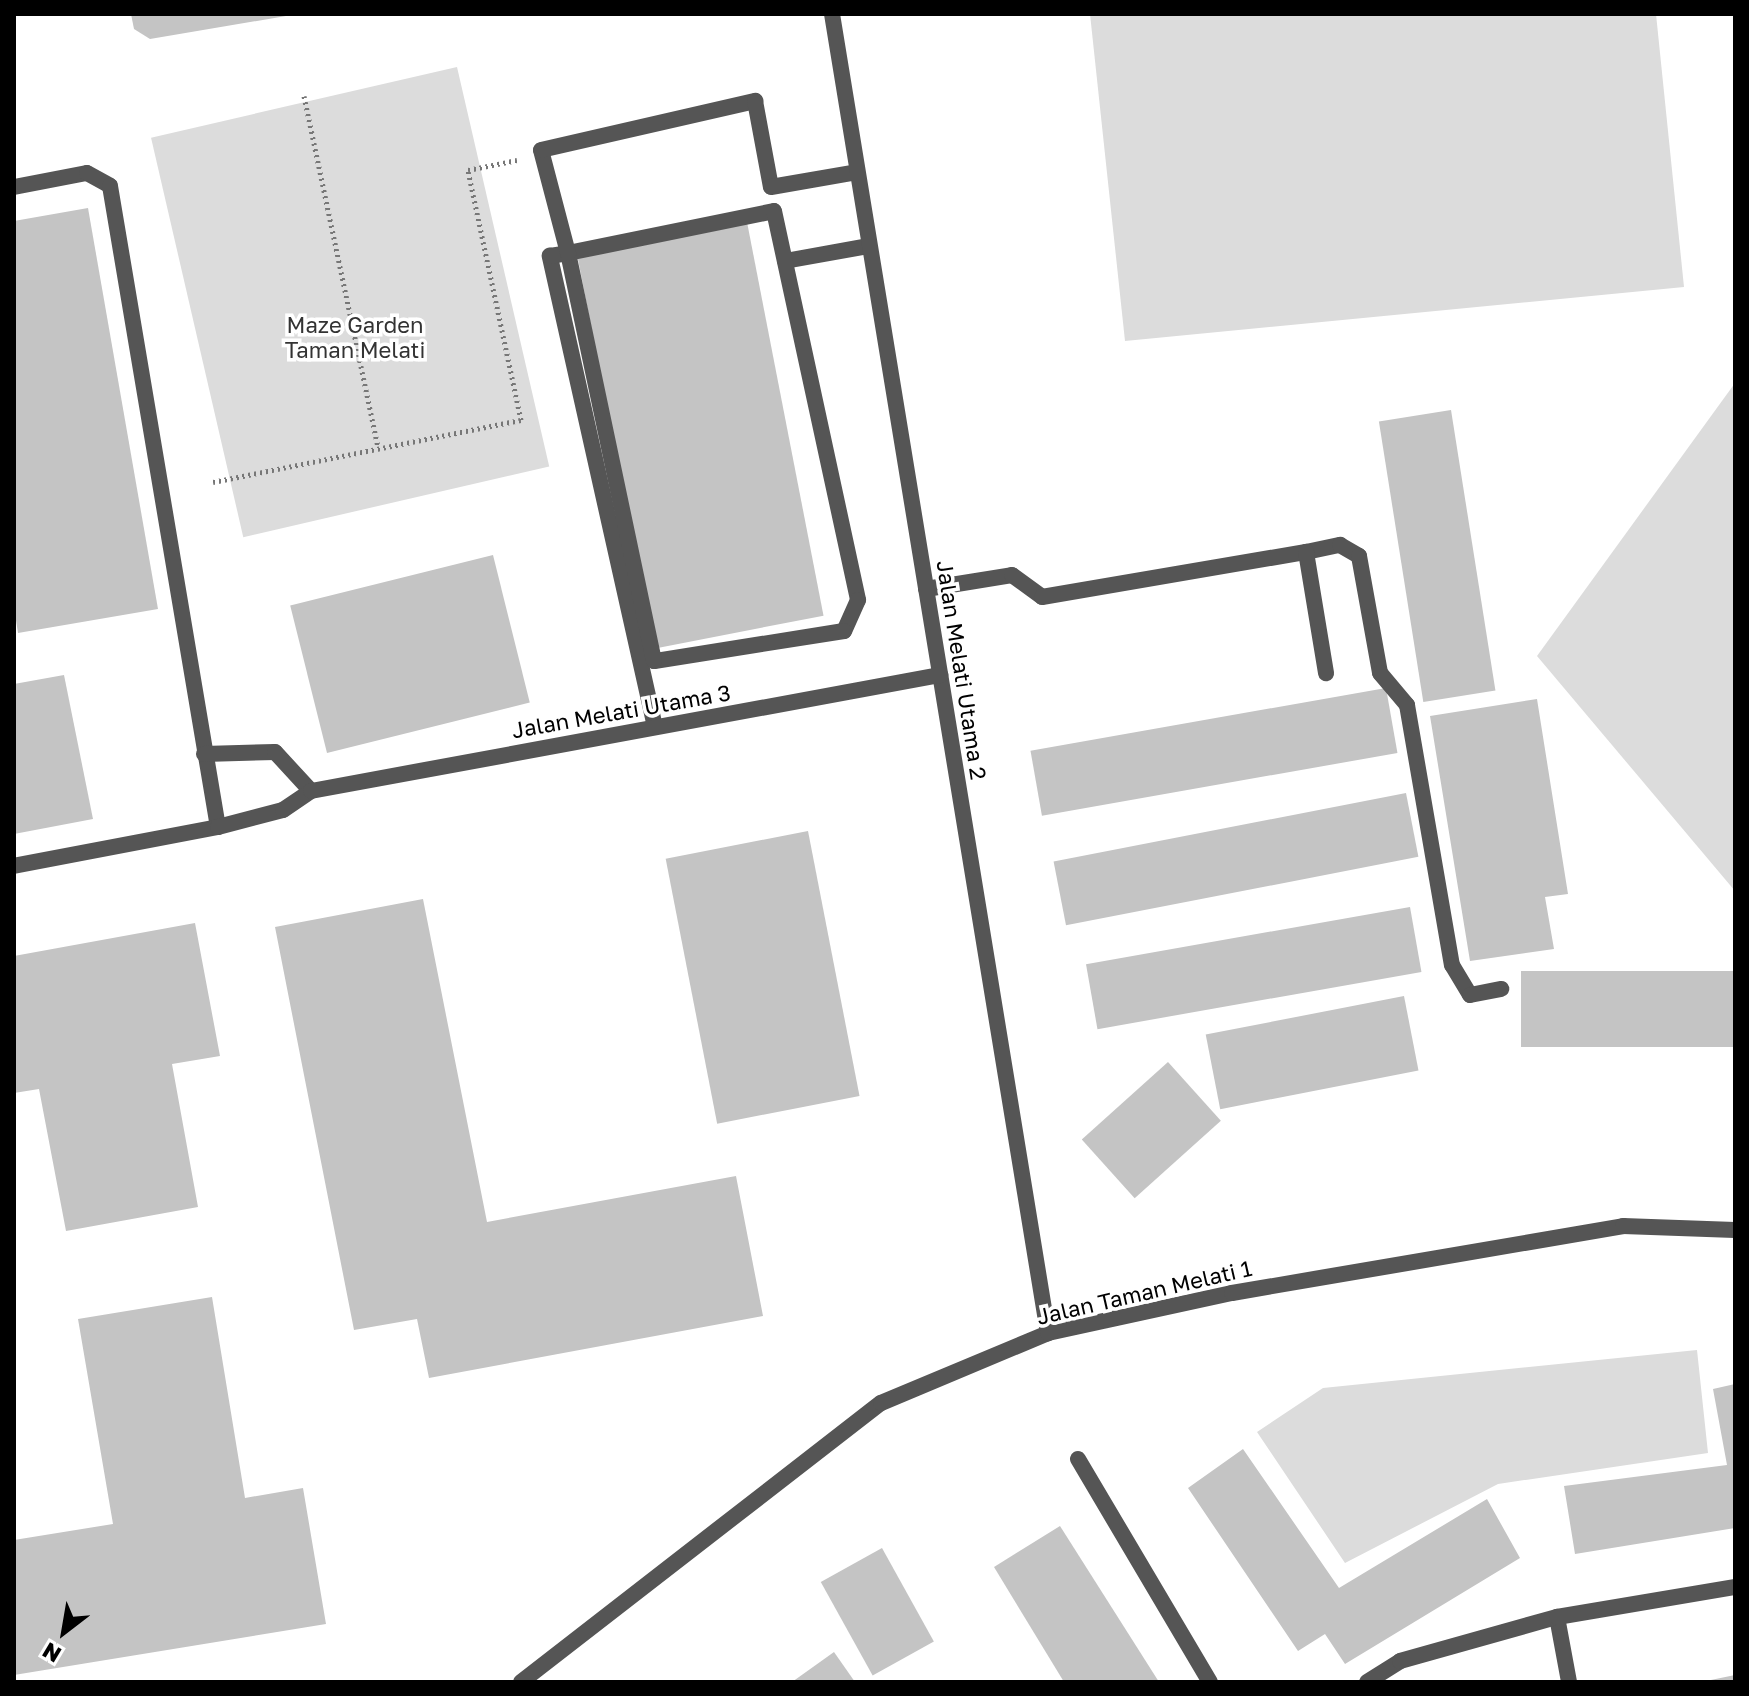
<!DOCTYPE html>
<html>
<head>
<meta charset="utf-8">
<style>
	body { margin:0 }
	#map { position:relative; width:1749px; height:1696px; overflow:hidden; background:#fff; font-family:"Golos Text",sans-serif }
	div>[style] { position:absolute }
	.green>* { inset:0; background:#dcdcdc; transform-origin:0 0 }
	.building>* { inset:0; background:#c4c4c4; transform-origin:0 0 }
	.path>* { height:5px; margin-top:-2.5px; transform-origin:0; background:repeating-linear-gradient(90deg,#777 0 2px,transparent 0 6px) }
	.service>* { height:16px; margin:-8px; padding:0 8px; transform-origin:8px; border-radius:8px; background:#555 }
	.minor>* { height:16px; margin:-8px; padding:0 8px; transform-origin:8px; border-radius:8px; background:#555 }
	.tertiary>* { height:16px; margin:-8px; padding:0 8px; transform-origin:8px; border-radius:8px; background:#555 }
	span { translate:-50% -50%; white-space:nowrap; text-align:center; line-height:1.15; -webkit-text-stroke:7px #fff; paint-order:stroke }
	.park-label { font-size:22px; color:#333 }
	.street-label { font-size:22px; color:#000 }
	.frame { position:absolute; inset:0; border:16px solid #000; pointer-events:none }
	.north { position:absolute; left:24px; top:1592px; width:80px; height:80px; -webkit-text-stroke:6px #fff; paint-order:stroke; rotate:211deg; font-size:22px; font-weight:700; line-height:32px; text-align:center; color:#000 }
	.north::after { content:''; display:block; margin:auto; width:28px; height:36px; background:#000; clip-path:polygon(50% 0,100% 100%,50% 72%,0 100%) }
</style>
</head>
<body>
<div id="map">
	<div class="green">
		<i style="clip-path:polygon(1090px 14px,1656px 14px,1684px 287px,1125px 341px)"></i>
		<i style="left:457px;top:67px;width:410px;height:314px;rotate:77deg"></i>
		<i style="clip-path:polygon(1735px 383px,1735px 891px,1537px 656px)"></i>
		<i style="clip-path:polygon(1697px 1350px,1708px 1453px,1498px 1484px,1345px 1563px,1257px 1432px,1323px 1388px)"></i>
	</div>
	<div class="building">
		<i style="clip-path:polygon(131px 14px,286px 14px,286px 16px,150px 39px,134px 29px)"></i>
		<i style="clip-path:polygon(88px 208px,158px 609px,18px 633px,14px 608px,14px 221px)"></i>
		<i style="left:747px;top:222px;width:401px;height:173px;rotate:79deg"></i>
		<i style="left:1451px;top:410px;width:284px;height:73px;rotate:81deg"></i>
		<i style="left:493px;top:555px;width:152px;height:209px;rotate:76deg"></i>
		<i style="clip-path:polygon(64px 675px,93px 819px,14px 834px,14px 684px)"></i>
		<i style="left:1386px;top:688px;width:66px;height:361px;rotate:80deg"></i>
		<i style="clip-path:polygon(1537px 699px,1568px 894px,1545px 897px,1554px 949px,1470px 961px,1430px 716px)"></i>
		<i style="left:1406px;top:793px;width:65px;height:359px;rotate:79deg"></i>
		<i style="left:808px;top:831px;width:270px;height:145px;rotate:79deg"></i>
		<i style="clip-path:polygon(423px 899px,487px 1222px,736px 1176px,763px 1316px,429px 1378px,417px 1319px,354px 1330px,275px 927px)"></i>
		<i style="left:1410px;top:907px;width:66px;height:329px;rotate:80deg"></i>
		<i style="clip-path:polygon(195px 923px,220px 1056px,172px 1064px,198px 1207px,66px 1231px,39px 1089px,14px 1093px,14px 956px)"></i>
		<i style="left:1735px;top:971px;width:76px;height:214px;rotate:90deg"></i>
		<i style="left:1404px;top:996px;width:76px;height:202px;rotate:79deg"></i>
		<i style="left:1168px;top:1062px;width:79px;height:116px;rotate:48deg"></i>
		<i style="clip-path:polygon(212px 1297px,245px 1498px,303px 1488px,326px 1624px,14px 1675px,14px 1540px,113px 1524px,78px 1319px)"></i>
		<i style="clip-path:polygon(1735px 1384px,1735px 1528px,1575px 1554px,1564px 1486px,1727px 1465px,1713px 1389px)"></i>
		<i style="clip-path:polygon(1243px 1449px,1339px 1588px,1487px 1499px,1520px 1558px,1345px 1664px,1325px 1634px,1298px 1651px,1188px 1488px)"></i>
		<i style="clip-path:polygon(1060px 1526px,1159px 1682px,1064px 1682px,994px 1567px)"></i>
		<i style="left:882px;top:1548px;width:107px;height:70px;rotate:61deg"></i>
		<i style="clip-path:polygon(834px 1652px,855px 1682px,792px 1682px)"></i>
		<i style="clip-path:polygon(1735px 1675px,1735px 1682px,1706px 1682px,1706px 1681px)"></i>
	</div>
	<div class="path">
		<i style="left:304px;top:96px;width:358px;rotate:78.1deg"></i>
		<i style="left:213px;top:482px;width:314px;rotate:-11.4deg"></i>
		<i style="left:521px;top:420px;width:256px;rotate:-102deg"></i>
		<i style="left:468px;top:170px;width:50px;rotate:-11.5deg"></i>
	</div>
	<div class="service">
		<i style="left:785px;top:261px;width:84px;rotate:-10.2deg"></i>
		<i style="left:1306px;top:552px;width:35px;rotate:-12deg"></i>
		<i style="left:1340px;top:545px;width:22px;rotate:30deg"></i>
		<i style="left:1359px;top:556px;width:119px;rotate:79.8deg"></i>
		<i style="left:1380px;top:673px;width:42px;rotate:49.8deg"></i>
		<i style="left:1407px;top:705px;width:264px;rotate:80.2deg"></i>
		<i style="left:1452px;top:965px;width:35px;rotate:59deg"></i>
		<i style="left:1470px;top:995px;width:32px;rotate:-11deg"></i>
		<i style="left:926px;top:589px;width:87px;rotate:-9.2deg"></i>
		<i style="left:1012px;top:575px;width:37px;rotate:36deg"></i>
		<i style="left:1042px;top:597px;width:268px;rotate:-9.7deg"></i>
		<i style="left:1306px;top:552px;width:123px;rotate:80.6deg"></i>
		<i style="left:655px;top:727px;width:483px;rotate:-102.6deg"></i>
		<i style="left:550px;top:256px;width:18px;rotate:-9deg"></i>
		<i style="left:568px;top:253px;width:210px;rotate:-11.5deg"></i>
		<i style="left:774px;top:211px;width:398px;rotate:77.8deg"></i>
		<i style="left:858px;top:600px;width:34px;rotate:114deg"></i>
		<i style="left:844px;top:631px;width:192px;rotate:171deg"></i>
		<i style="left:654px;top:661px;width:417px;rotate:-101.9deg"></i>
		<i style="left:568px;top:253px;width:106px;rotate:-104.7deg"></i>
		<i style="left:541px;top:150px;width:220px;rotate:-12.9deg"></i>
		<i style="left:755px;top:101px;width:87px;rotate:79.5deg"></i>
		<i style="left:771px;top:187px;width:87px;rotate:-9.9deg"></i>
		<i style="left:1078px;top:1459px;width:259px;rotate:59.4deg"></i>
		<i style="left:1557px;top:1617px;width:66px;rotate:79.5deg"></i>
		<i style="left:1367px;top:1682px;width:39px;rotate:-32deg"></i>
		<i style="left:1400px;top:1661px;width:163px;rotate:-15.7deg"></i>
		<i style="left:1557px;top:1617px;width:181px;rotate:-9.6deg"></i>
	</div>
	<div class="minor">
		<i style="left:832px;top:14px;width:1337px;rotate:80.7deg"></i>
		<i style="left:14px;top:187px;width:74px;rotate:-10.9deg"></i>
		<i style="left:87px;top:173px;width:26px;rotate:29deg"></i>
		<i style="left:110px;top:186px;width:650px;rotate:80.44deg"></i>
		<i style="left:218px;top:827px;width:208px;rotate:169.2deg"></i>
		<i style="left:204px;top:754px;width:71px;rotate:-1.6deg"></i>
		<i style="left:275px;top:752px;width:53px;rotate:47.3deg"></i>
		<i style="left:218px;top:827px;width:67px;rotate:-14.7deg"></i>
		<i style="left:283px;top:810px;width:34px;rotate:-34deg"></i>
		<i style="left:311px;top:791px;width:640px;rotate:-10.45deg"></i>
	</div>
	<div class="tertiary">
		<i style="left:521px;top:1682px;width:455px;rotate:-37.8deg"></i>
		<i style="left:881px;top:1403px;width:181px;rotate:-22.7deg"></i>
		<i style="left:1048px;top:1333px;width:188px;rotate:-12.3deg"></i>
		<i style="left:1232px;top:1293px;width:397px;rotate:-9.7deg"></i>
		<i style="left:1623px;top:1226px;width:112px;rotate:2deg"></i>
	</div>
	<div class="park-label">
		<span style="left:355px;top:337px">Maze Garden<br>Taman Melati</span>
	</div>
	<div class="street-label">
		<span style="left:962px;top:670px;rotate:81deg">Jalan Melati Utama 2</span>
		<span style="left:621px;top:711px;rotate:-10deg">Jalan Melati Utama 3</span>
		<span style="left:1144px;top:1292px;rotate:-13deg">Jalan Taman Melati 1</span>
	</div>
	<div class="frame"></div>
	<div class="north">N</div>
</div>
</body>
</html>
